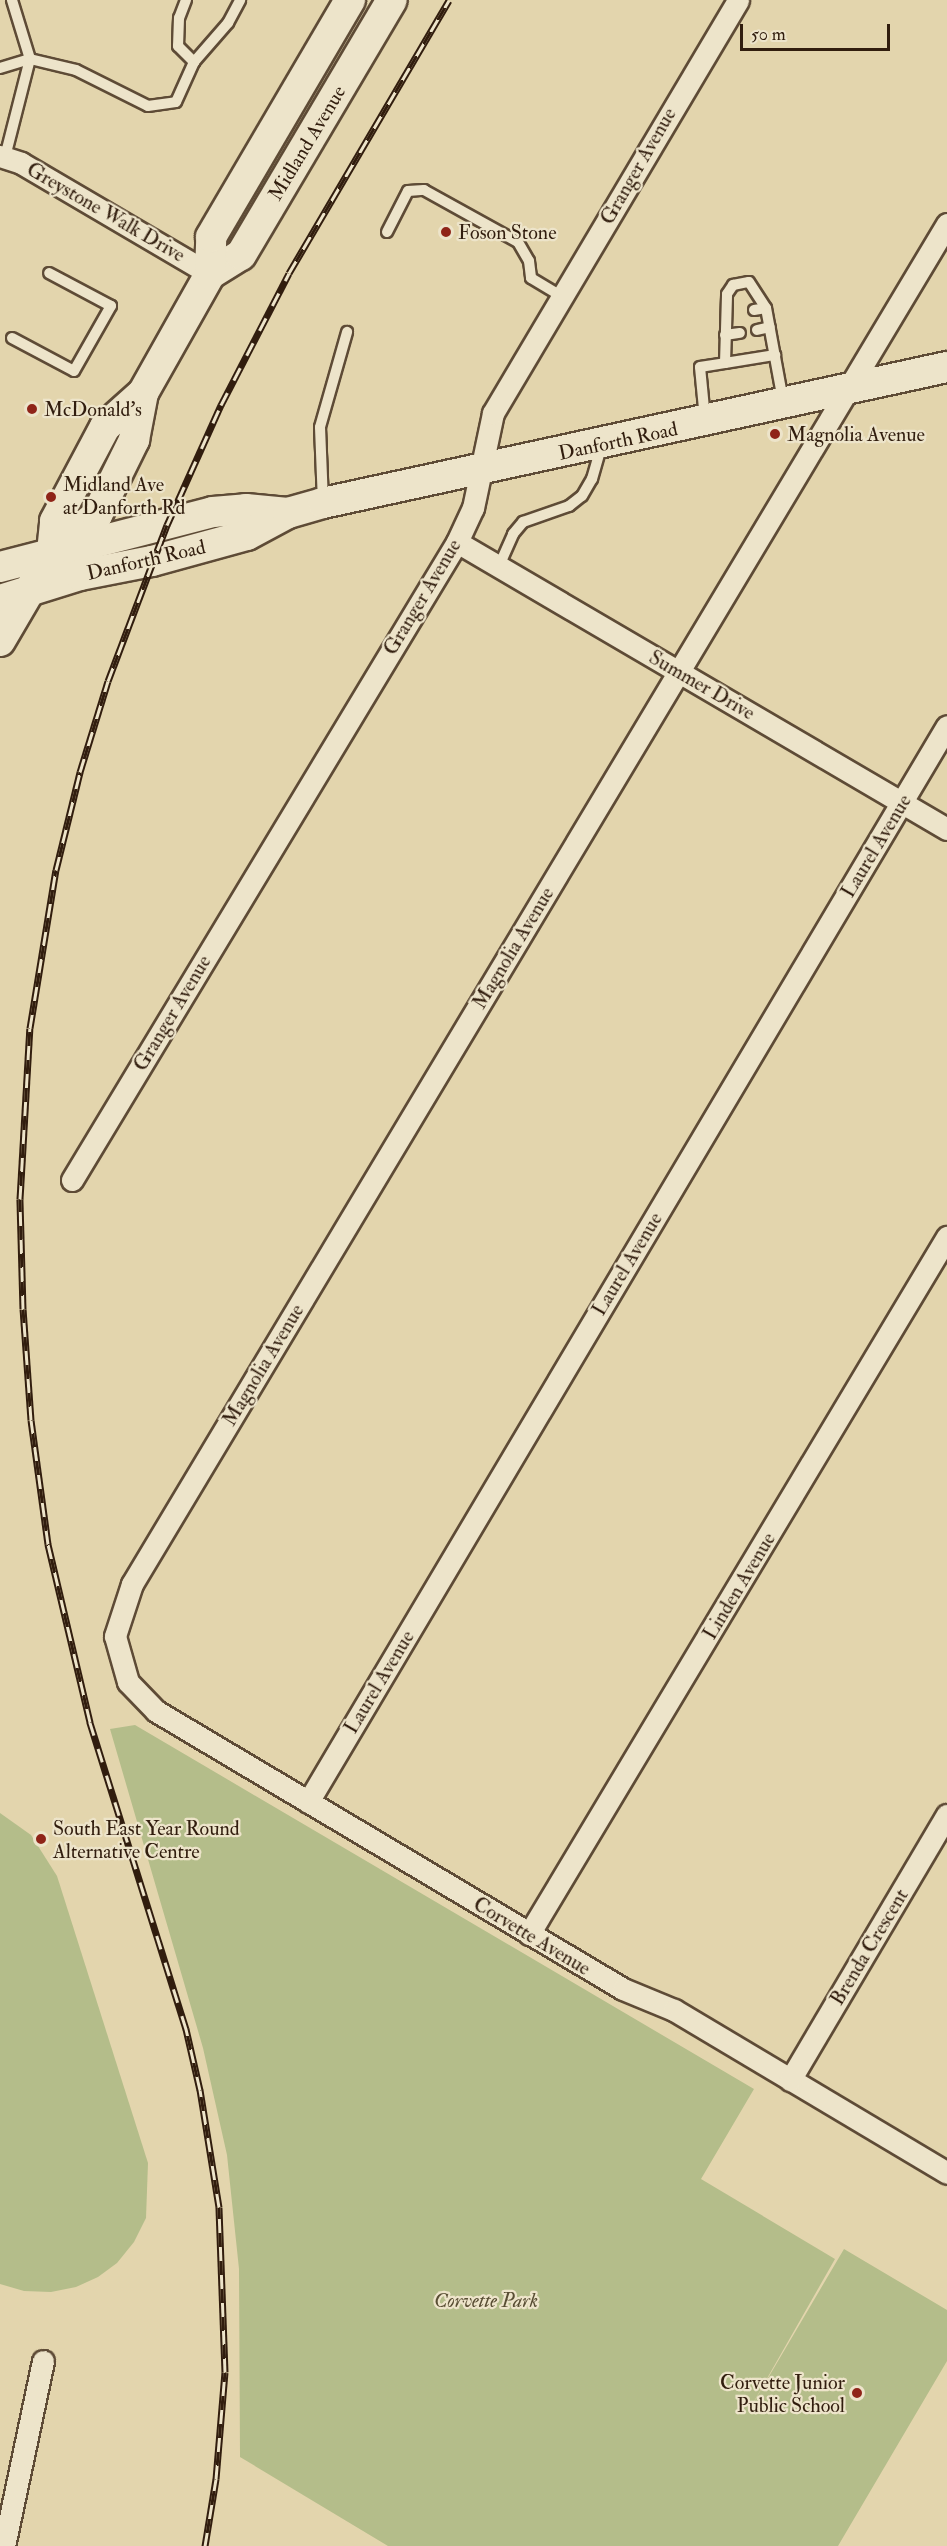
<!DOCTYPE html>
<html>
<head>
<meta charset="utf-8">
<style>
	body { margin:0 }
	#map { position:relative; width:947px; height:2546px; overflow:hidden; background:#e3d5ad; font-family:"IM FELL Double Pica",serif }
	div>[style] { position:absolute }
	.green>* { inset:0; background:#b4bd8a }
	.roads { filter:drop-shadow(2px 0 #5e4b36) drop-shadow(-2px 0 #5e4b36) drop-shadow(0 2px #5e4b36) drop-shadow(0 -2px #5e4b36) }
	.service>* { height:10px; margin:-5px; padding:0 5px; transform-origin:5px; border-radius:5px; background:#ede4ca }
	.minor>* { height:21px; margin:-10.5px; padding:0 10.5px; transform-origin:10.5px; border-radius:10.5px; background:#ede4ca }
	.secondary>* { height:30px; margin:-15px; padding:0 15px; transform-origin:15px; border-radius:15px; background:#ede4ca }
	.rail>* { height:7px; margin-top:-3.5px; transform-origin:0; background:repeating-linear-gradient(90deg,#ede4ca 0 14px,#311d0e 0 28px); box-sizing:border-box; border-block:2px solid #311d0e }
	.dots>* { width:16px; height:16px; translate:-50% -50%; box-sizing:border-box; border:3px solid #ede4ca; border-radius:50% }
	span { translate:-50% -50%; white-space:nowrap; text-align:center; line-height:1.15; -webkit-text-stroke:4.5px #ede4ca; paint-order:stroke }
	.street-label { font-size:20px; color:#311d0e }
	.poi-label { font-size:20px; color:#311d0e }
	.left { translate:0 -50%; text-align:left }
	.right { translate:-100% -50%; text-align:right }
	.park-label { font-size:20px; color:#584d33; font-style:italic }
	.scale { position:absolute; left:740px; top:24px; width:150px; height:27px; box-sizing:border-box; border:3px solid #311d0e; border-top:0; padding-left:8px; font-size:18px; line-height:21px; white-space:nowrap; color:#311d0e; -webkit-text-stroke:4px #ede4ca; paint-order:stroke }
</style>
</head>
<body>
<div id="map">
	<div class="green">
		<i style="clip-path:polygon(135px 1725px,754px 2089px,701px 2179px,835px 2259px,745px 2417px,844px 2249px,947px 2310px,947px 2361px,838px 2546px,388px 2546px,240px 2457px,239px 2269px,227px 2155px,203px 2048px,110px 1729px)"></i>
		<i style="clip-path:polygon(0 1813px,31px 1835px,57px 1876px,148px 2163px,146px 2218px,134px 2242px,117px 2263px,98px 2277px,76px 2287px,51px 2292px,24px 2291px,0 2284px)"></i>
	</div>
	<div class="roads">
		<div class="service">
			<i style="left:186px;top:0;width:19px;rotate:111deg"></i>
			<i style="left:179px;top:18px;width:28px;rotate:92deg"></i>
			<i style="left:178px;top:46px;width:23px;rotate:45deg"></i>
			<i style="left:0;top:68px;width:31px;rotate:-17deg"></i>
			<i style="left:30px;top:59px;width:47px;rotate:13.4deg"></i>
			<i style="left:76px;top:70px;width:80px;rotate:26.6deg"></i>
			<i style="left:148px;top:106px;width:28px;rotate:-8deg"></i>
			<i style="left:176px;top:102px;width:44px;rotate:-65.8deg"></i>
			<i style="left:194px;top:62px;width:52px;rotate:-48.9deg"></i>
			<i style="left:228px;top:23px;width:26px;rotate:-62deg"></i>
			<i style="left:5px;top:157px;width:101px;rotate:-75.7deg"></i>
			<i style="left:30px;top:59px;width:62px;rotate:-107deg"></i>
			<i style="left:387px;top:232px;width:46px;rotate:-62.9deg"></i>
			<i style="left:408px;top:191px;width:16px;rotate:-4deg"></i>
			<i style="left:424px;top:190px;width:107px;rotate:29deg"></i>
			<i style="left:518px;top:242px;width:22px;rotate:60deg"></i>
			<i style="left:529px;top:261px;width:17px;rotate:83deg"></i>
			<i style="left:531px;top:278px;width:35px;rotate:31deg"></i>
			<i style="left:754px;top:310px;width:12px;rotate:-9deg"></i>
			<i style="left:757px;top:330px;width:13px;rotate:-13deg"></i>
			<i style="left:725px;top:335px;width:15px;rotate:-8deg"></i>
			<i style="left:12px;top:338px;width:70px;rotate:28deg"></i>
			<i style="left:74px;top:371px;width:75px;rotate:-60.4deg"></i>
			<i style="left:111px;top:306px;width:70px;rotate:-152deg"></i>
			<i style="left:725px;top:363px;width:51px;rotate:-9.1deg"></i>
			<i style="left:705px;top:419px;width:52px;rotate:-95.5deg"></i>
			<i style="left:700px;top:367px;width:25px;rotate:-9deg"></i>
			<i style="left:725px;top:363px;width:69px;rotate:-88.3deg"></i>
			<i style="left:727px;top:294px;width:11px;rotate:-56deg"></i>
			<i style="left:733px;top:285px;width:16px;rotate:-11deg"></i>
			<i style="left:749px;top:282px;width:31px;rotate:57deg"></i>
			<i style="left:766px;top:308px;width:95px;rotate:79.6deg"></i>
			<i style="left:323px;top:502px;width:75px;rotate:-92.3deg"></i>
			<i style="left:320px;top:427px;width:99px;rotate:-74.1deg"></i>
			<i style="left:499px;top:566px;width:35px;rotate:-66deg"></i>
			<i style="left:513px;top:534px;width:16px;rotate:-50deg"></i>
			<i style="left:523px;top:522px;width:49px;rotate:-19.2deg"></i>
			<i style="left:569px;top:506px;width:16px;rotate:-38deg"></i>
			<i style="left:582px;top:496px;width:20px;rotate:-60deg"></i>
			<i style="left:592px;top:479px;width:35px;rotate:-74deg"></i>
		</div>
		<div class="minor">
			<i style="left:0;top:156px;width:22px;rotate:18deg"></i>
			<i style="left:21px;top:163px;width:219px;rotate:30.4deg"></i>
			<i style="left:947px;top:224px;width:1586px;rotate:120.93deg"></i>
			<i style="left:132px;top:1584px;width:55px;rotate:108.1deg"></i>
			<i style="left:115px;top:1636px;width:48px;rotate:74.2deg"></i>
			<i style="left:128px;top:1682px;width:40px;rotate:46deg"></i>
			<i style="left:156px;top:1711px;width:543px;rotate:30.76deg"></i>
			<i style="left:623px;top:1989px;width:55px;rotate:22.4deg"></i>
			<i style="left:674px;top:2010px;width:318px;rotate:30.8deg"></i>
			<i style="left:457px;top:542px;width:568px;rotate:30.36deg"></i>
			<i style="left:72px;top:1180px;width:745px;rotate:-58.89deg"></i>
			<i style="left:457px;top:542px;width:38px;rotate:-65deg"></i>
			<i style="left:473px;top:508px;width:97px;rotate:-78.1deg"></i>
			<i style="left:493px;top:413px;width:480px;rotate:-59.3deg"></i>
			<i style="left:308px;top:1802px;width:1251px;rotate:-59.3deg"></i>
			<i style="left:529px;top:1934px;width:813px;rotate:-59.05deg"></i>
			<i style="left:790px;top:2080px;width:308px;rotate:-59.4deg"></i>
			<i style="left:4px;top:2546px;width:189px;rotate:-78.1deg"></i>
		</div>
		<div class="secondary">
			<i style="left:210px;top:274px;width:36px;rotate:-32deg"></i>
			<i style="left:241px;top:255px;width:296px;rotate:-59.4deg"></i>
			<i style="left:52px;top:552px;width:31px;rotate:-84deg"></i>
			<i style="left:55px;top:521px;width:106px;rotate:-62deg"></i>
			<i style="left:105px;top:427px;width:51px;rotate:-41.8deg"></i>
			<i style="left:0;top:567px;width:220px;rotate:-14.5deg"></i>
			<i style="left:213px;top:512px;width:33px;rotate:-5deg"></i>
			<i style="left:246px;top:509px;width:42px;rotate:5.4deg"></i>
			<i style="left:0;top:600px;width:84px;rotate:-17.4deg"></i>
			<i style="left:80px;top:575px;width:73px;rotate:-11deg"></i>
			<i style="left:152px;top:561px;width:98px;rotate:-15.3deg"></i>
			<i style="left:247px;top:535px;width:47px;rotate:-28.2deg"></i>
			<i style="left:288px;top:513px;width:36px;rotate:-16deg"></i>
			<i style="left:323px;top:503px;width:639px;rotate:-12.3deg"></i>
			<i style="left:0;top:641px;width:103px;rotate:-59.7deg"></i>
			<i style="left:52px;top:552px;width:58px;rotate:-39.4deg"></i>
			<i style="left:97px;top:515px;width:84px;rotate:-63.7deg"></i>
			<i style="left:134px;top:440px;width:48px;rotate:-79.2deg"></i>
			<i style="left:143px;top:393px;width:137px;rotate:-60.6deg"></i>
			<i style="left:210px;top:274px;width:37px;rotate:-88deg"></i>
			<i style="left:211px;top:237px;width:275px;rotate:-59.6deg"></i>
		</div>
	</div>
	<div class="rail">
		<i style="left:205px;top:2546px;width:68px;rotate:-80.7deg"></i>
		<i style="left:216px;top:2479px;width:107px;rotate:-85.2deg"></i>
		<i style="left:225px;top:2372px;width:165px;rotate:-92.1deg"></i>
		<i style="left:219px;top:2207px;width:119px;rotate:-99.2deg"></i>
		<i style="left:200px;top:2090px;width:63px;rotate:-102.9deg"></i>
		<i style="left:186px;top:2029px;width:322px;rotate:-107.4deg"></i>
		<i style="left:90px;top:1722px;width:183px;rotate:-103.3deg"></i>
		<i style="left:48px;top:1544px;width:125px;rotate:-97.8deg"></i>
		<i style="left:31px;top:1420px;width:111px;rotate:-94.1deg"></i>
		<i style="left:23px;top:1309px;width:110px;rotate:-91.6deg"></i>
		<i style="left:20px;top:1199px;width:171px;rotate:-86.7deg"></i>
		<i style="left:30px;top:1028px;width:160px;rotate:-80.7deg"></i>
		<i style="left:56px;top:870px;width:101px;rotate:-76.2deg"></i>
		<i style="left:80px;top:772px;width:95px;rotate:-72.9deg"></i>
		<i style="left:108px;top:681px;width:167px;rotate:-69.3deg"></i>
		<i style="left:167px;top:525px;width:132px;rotate:-65.8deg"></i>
		<i style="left:221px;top:405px;width:148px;rotate:-62.7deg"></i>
		<i style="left:289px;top:273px;width:316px;rotate:-59.6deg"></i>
	</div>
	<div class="dots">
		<i style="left:446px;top:232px;background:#8f2418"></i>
		<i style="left:32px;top:409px;background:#8f2418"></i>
		<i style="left:775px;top:434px;background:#8f2418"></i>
		<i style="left:51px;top:497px;background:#8f2418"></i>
		<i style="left:41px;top:1839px;background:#8f2418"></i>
		<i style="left:857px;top:2393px;background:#8f2418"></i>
	</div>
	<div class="street-label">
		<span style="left:307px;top:143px;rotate:-59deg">Midland Avenue</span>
		<span style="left:638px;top:166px;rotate:-60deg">Granger Avenue</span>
		<span style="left:106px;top:212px;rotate:30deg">Greystone Walk Drive</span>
		<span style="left:618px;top:441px;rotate:-12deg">Danforth Road</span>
		<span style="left:146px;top:560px;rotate:-13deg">Danforth Road</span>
		<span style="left:422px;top:597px;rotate:-59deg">Granger Avenue</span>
		<span style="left:702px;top:685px;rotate:30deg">Summer Drive</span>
		<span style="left:876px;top:846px;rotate:-59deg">Laurel Avenue</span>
		<span style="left:513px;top:948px;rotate:-59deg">Magnolia Avenue</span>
		<span style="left:172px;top:1013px;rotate:-59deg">Granger Avenue</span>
		<span style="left:627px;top:1264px;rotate:-59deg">Laurel Avenue</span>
		<span style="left:263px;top:1365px;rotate:-59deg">Magnolia Avenue</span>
		<span style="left:739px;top:1586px;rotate:-59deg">Linden Avenue</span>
		<span style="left:379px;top:1682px;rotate:-59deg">Laurel Avenue</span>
		<span style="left:532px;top:1936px;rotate:31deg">Corvette Avenue</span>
		<span style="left:869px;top:1947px;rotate:-59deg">Brenda Crescent</span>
	</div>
	<div class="poi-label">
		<span class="left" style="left:458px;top:232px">Foson Stone</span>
		<span class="left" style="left:44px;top:409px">McDonald's</span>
		<span class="left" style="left:787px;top:434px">Magnolia Avenue</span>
		<span class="left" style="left:63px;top:496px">Midland Ave<br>at Danforth Rd</span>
		<span class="left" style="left:53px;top:1840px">South East Year Round<br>Alternative Centre</span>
		<span class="right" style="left:845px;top:2394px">Corvette Junior<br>Public School</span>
	</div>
	<div class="park-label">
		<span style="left:486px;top:2300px">Corvette Park</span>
	</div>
	<div class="scale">50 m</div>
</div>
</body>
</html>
